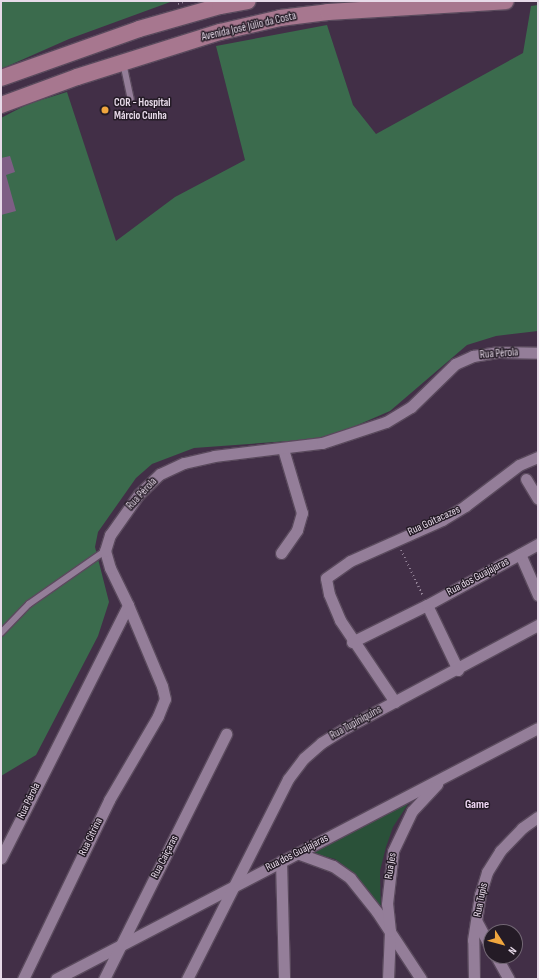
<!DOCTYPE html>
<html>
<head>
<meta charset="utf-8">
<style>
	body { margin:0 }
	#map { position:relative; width:539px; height:980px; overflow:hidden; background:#422f47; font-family:"Sofia Sans Condensed",sans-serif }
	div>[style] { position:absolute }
	.green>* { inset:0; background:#2a5139 }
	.forest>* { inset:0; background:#3b6b4d }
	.building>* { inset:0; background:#7e5e85 }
	.path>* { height:2px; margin-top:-1px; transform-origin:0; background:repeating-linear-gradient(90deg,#948498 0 1px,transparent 0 4px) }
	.roads { filter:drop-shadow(1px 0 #5a4a5d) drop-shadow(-1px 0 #5a4a5d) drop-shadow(0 1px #5a4a5d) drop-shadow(0 -1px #5a4a5d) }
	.service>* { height:5.5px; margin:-2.75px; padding:0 2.75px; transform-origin:2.75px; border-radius:2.75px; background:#947e99 }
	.minor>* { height:11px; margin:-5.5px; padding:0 5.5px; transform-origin:5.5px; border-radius:5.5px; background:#947e99 }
	.secondary>* { height:16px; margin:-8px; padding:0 8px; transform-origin:8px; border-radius:8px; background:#a7778f }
	.dots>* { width:11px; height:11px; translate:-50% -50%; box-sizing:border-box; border:2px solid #241b26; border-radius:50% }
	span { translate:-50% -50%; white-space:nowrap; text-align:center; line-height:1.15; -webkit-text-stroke:3px #241b26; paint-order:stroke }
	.street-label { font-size:11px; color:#e7dae9 }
	.poi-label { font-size:11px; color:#e7dae9; font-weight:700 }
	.left { translate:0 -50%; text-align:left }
	.neighbourhood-label { font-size:12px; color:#f0d8f5; font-weight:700 }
	.frame { position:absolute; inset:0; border:2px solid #e7dae9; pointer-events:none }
	.north { position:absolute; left:483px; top:924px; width:40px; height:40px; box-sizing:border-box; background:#241b26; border:1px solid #726774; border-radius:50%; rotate:126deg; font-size:11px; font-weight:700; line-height:16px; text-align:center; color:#e7dae9 }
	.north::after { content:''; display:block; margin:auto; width:14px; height:18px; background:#f0a63e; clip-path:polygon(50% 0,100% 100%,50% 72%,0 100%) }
</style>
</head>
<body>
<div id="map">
	<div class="green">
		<i style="clip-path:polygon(410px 801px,393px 827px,386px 847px,380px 871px,381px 914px,358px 877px,346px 867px,335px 859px,312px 853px)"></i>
	</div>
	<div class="forest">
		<i style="clip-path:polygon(1px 1px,173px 1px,69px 39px,1px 69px)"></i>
		<i style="clip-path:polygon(538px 5px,538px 331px,496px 336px,467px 345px,390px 411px,339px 433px,316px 439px,194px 448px,152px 464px,136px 478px,98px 532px,95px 547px,109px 602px,98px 636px,36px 755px,1px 776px,1px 118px,28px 104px,67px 92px,116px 241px,175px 197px,245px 160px,216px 46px,327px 25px,353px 105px,376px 134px,523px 53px,531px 6px)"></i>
	</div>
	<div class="building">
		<i style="clip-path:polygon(10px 156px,15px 172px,6px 175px,16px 211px,1px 215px,1px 158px)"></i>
	</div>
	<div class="path">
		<i style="left:178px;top:4px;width:9px;rotate:-21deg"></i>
		<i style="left:401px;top:550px;width:51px;rotate:64.4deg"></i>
	</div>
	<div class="roads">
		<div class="service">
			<i style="left:124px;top:65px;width:34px;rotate:78deg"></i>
			<i style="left:1px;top:633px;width:40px;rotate:-46deg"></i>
			<i style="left:29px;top:604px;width:93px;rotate:-34.9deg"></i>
		</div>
		<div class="minor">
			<i style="left:526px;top:479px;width:23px;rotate:59deg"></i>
			<i style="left:281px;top:553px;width:28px;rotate:-55deg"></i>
			<i style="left:297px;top:530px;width:18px;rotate:-74deg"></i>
			<i style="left:302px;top:513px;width:67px;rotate:-106.5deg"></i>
			<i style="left:520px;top:554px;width:45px;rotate:66.3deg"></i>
			<i style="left:427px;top:605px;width:72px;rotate:64.5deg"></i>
			<i style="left:352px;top:642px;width:84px;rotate:-26.3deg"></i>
			<i style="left:427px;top:605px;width:127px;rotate:-28.8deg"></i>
			<i style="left:395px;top:702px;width:99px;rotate:-123.9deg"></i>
			<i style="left:340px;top:620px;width:28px;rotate:-113deg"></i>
			<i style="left:329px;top:594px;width:16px;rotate:-101deg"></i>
			<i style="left:326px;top:578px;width:29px;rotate:-35deg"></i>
			<i style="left:350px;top:561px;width:101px;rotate:-24deg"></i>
			<i style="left:442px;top:520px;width:27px;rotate:-31deg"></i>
			<i style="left:465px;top:506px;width:68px;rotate:-37.2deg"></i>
			<i style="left:519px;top:465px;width:21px;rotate:-23deg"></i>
			<i style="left:297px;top:853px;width:38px;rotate:20deg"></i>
			<i style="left:333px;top:866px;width:21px;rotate:35deg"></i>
			<i style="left:350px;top:878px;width:43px;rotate:51.5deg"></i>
			<i style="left:377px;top:912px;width:80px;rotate:56.7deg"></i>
			<i style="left:1px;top:858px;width:283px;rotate:-63.3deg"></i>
			<i style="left:128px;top:605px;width:41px;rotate:-115.9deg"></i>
			<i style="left:110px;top:568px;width:18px;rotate:-106deg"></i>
			<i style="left:105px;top:551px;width:17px;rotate:-73deg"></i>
			<i style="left:110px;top:535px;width:50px;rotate:-54.7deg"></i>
			<i style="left:139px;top:494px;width:29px;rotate:-44deg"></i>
			<i style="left:160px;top:474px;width:26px;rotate:-25deg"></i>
			<i style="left:184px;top:463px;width:31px;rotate:-13deg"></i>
			<i style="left:214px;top:456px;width:109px;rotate:-6.9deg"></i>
			<i style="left:322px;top:443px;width:67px;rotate:-18.2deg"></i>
			<i style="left:386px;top:422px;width:29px;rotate:-31deg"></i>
			<i style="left:411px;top:407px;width:62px;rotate:-44.3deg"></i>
			<i style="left:455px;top:364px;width:20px;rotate:-24deg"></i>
			<i style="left:473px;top:356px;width:26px;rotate:-9deg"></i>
			<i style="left:499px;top:352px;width:39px;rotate:1deg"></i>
			<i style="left:281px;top:861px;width:118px;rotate:88.5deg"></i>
			<i style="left:477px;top:922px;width:30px;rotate:62deg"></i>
			<i style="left:496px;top:956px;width:26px;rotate:61deg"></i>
			<i style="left:23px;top:979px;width:199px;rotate:-64.3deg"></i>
			<i style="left:109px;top:800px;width:97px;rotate:-59.7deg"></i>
			<i style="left:158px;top:716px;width:18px;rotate:-68deg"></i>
			<i style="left:165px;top:699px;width:13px;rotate:-103deg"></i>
			<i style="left:162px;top:686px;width:88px;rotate:-112.8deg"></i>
			<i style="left:56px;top:979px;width:543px;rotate:-27.51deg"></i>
			<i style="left:104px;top:979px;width:274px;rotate:-63.5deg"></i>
			<i style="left:187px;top:979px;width:224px;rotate:-63.2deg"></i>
			<i style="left:288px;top:779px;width:26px;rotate:-53deg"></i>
			<i style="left:304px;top:758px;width:23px;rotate:-41deg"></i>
			<i style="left:321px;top:743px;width:31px;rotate:-32deg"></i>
			<i style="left:347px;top:727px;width:217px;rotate:-28.1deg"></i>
			<i style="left:388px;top:979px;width:48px;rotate:-87.6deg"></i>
			<i style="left:390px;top:931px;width:27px;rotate:-96deg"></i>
			<i style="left:387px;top:904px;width:53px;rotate:-83.5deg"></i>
			<i style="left:393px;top:851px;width:44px;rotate:-64.6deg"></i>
			<i style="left:412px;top:811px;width:37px;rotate:-47deg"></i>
			<i style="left:474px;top:979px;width:39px;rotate:-91deg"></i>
			<i style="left:473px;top:940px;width:46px;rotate:-81.2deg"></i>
			<i style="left:480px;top:895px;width:24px;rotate:-73deg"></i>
			<i style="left:487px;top:872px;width:25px;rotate:-58deg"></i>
			<i style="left:500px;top:851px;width:32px;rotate:-46deg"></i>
			<i style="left:522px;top:828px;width:19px;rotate:-35deg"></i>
		</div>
		<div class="secondary">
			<i style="left:1px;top:78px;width:146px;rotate:-19.5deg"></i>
			<i style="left:139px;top:29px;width:84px;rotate:-15.9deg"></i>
			<i style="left:220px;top:6px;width:28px;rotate:-10deg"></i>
			<i style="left:1px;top:105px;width:81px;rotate:-20.2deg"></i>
			<i style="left:77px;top:77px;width:150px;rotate:-17.5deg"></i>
			<i style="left:220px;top:32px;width:62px;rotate:-13.1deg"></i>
			<i style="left:280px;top:18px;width:48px;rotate:-7.1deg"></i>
			<i style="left:328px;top:12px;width:178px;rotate:-3.5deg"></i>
		</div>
	</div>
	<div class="dots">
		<i style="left:105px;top:110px;background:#f0a63e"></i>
	</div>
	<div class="street-label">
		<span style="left:249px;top:27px;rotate:-13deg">Avenida José Júlio da Costa</span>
		<span style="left:499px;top:354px;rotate:-4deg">Rua Pérola</span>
		<span style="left:142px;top:494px;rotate:-47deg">Rua Pérola</span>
		<span style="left:434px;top:521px;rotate:-25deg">Rua Goitacazes</span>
		<span style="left:478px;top:577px;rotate:-28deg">Rua dos Guajajaras</span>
		<span style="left:356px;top:723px;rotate:-29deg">Rua Tupiniquins</span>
		<span style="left:29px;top:801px;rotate:-64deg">Rua Pérola</span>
		<span style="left:91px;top:837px;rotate:-64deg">Rua Citrina</span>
		<span style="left:297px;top:853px;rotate:-27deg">Rua dos Guajajaras</span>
		<span style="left:165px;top:857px;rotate:-63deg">Rua Caiçaras</span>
		<span style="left:391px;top:866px;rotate:-81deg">Rua Jes</span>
		<span style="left:481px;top:900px;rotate:-79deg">Rua Tupis</span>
	</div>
	<div class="poi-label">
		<span class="left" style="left:114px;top:110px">COR - Hospital<br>Márcio Cunha</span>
	</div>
	<div class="neighbourhood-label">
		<span style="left:477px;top:805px">Game</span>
	</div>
	<div class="frame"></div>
	<div class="north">N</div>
</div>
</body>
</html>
